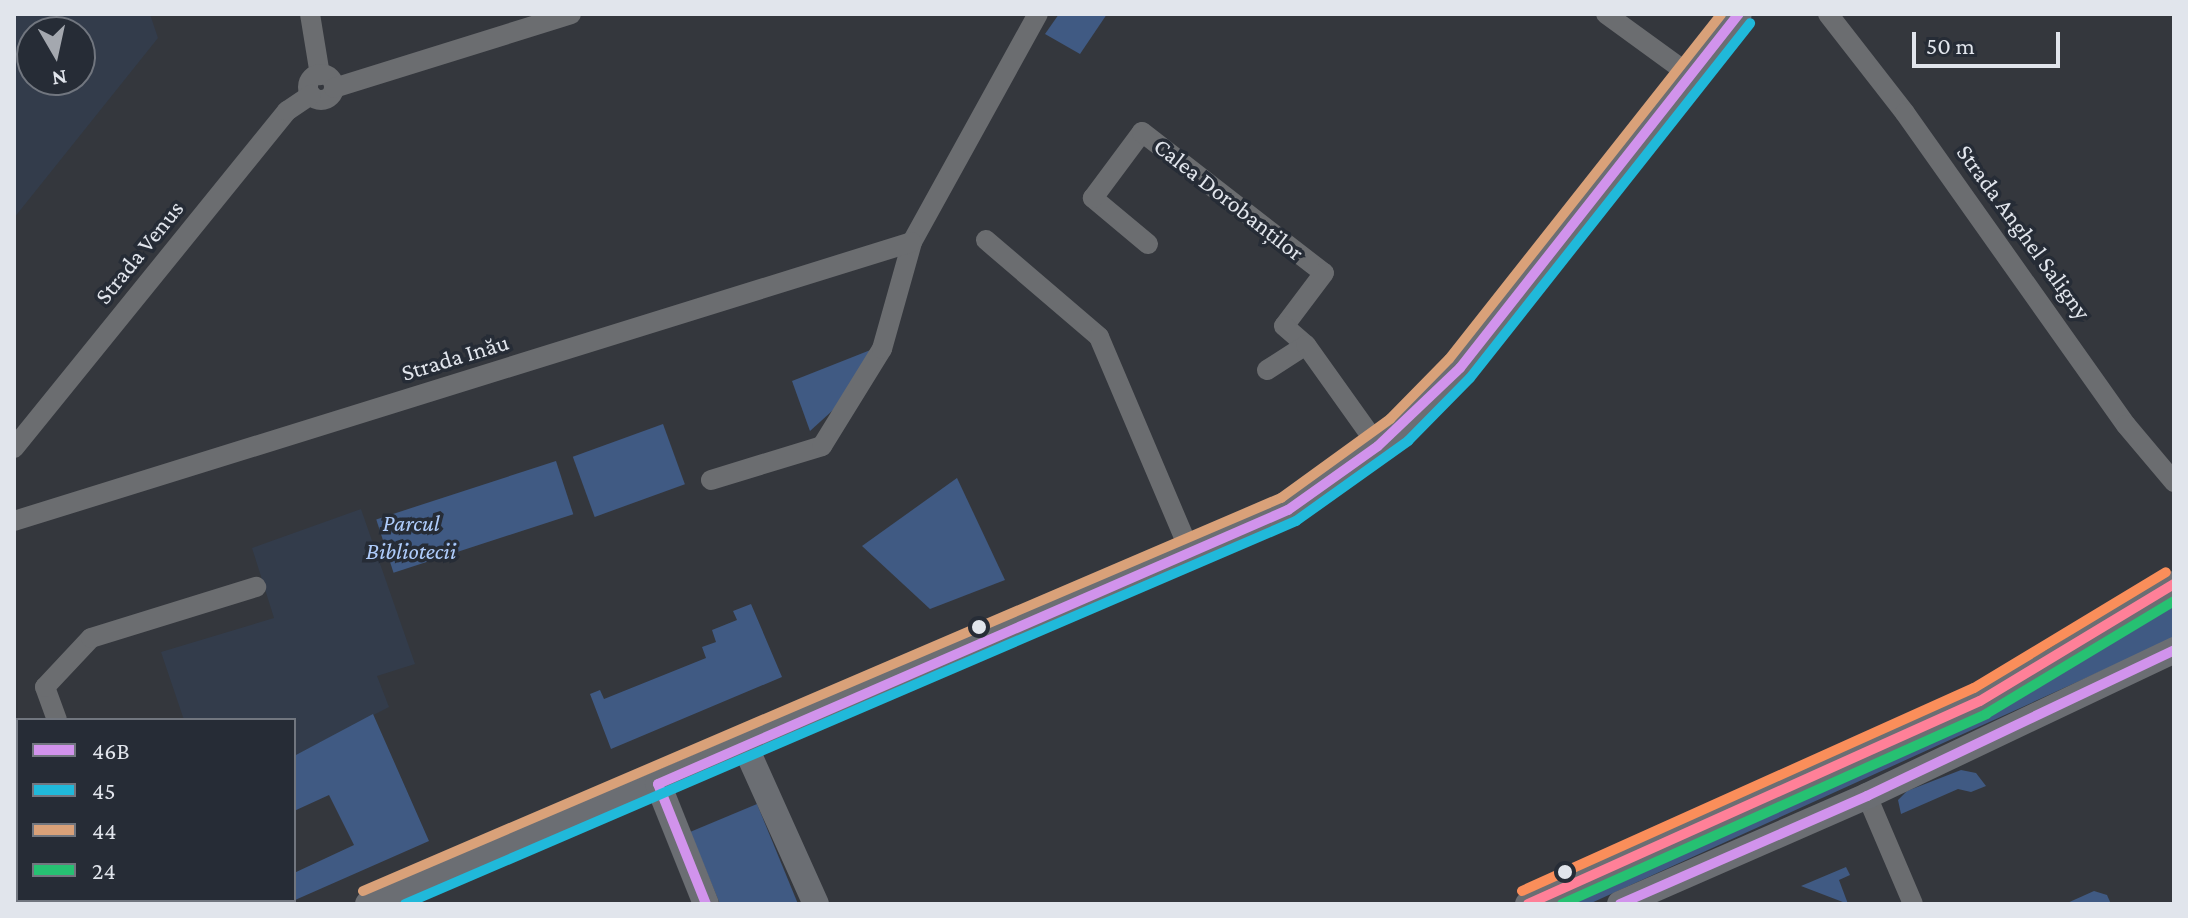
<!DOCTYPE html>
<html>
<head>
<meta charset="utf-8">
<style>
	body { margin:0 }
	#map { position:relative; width:2188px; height:918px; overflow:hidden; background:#34373d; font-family:"Crimson Pro",serif }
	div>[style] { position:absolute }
	.built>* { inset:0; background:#333c4b }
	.green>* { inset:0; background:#405a83; transform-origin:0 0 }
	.minor>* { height:20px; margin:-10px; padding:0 10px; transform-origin:10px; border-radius:10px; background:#6b6d70 }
	.minor>.ring { margin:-10px; padding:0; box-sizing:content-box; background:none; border:20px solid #6b6d70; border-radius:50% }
	.major>* { height:26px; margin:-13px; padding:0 13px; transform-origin:13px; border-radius:13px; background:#6b6e73 }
	.bus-1>* { height:10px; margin:-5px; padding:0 5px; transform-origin:5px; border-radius:5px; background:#d193ec }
	.bus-2>* { height:10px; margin:-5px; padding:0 5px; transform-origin:5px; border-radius:5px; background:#20b9da }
	.bus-3>* { height:10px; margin:-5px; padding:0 5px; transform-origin:5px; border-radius:5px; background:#d9a179 }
	.bus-4>* { height:10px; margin:-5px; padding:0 5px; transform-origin:5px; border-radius:5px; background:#26c172 }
	.bus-5>* { height:10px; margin:-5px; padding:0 5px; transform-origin:5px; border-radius:5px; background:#fa8e5a }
	.bus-6>* { height:10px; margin:-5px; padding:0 5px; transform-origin:5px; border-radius:5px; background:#ff8098 }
	.dots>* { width:22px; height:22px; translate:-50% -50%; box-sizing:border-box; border:4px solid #262c36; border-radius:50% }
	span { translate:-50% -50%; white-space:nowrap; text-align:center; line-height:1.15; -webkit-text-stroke:7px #262c36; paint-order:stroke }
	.street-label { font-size:24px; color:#e1e5ec }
	.park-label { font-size:24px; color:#afccfb; font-style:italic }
	.frame { position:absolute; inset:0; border:16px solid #e1e5ec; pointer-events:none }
	.legend { position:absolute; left:16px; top:718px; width:280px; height:184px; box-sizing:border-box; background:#262c36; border:2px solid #71767f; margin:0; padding:10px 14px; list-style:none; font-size:24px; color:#e1e5ec }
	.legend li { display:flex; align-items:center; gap:16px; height:40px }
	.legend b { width:40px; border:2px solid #71767f }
	.north { position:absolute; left:16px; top:16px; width:80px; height:80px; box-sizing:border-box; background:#262c36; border:2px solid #71767f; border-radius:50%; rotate:171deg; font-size:22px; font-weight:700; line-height:32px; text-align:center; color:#e1e5ec }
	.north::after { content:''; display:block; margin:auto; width:28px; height:36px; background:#a4a8af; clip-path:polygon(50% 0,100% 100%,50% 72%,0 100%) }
	.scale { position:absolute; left:1912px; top:32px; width:148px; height:36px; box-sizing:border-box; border:4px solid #e1e5ec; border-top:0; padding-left:10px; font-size:24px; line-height:28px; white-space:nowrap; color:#e1e5ec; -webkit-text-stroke:6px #262c36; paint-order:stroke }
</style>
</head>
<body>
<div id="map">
	<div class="built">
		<i style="clip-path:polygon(evenodd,14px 14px,150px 14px,158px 38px,14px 218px,14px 14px,32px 32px,80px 32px,80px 80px,32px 80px,32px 32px)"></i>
		<i style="clip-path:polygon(361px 509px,415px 664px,377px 676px,389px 707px,294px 756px,294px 720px,184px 720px,161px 652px,274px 618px,252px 548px)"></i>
	</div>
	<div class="green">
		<i style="clip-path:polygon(1059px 14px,1107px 14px,1080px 54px,1045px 34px)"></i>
		<i style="clip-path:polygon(873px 349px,843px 401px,810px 431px,792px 381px)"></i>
		<i style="left:663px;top:424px;width:64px;height:96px;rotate:70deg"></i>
		<i style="left:556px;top:461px;width:56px;height:189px;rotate:72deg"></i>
		<i style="clip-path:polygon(957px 478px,1005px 580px,930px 609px,862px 546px)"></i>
		<i style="clip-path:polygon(2174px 600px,2174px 638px,1589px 904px,1539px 904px,1999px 703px,2090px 655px)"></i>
		<i style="clip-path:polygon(751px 604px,782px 677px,611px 749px,590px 694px,600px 690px,604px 699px,706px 658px,702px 647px,716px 642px,712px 630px,737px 620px,733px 611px)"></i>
		<i style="clip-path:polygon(373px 714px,429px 841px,286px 904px,225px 904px,221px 900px,294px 900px,294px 873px,354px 845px,329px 795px,294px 811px,294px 756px)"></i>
		<i style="clip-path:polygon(1961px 770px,1976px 773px,1986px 786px,1971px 792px,1958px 789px,1901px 814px,1898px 800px,1907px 791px)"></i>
		<i style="clip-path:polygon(757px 804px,798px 904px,720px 904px,690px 832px)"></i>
		<i style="clip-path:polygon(1846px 867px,1850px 875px,1839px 880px,1848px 904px,1801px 886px)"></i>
		<i style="clip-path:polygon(2094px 891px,2107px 895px,2111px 904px,2065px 904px)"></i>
	</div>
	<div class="minor">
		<i style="left:310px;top:14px;width:62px;rotate:80.7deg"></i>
		<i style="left:1606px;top:14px;width:104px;rotate:36deg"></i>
		<i style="left:1828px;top:14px;width:125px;rotate:52.1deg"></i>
		<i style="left:1905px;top:113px;width:382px;rotate:54.7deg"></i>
		<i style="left:2126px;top:425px;width:75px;rotate:49.9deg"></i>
		<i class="ring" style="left:308px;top:74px;width:6px;height:6px"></i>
		<i style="left:334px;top:88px;width:248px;rotate:-17.3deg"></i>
		<i style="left:986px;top:240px;width:149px;rotate:40.6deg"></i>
		<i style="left:1099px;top:337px;width:236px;rotate:67deg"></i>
		<i style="left:1148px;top:244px;width:72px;rotate:-140.1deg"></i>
		<i style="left:1093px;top:198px;width:82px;rotate:-53.4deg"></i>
		<i style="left:1142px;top:132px;width:230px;rotate:37.8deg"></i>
		<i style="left:1324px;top:273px;width:66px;rotate:127deg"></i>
		<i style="left:1284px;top:326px;width:29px;rotate:41deg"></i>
		<i style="left:1267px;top:370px;width:46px;rotate:-32.7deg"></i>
		<i style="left:1306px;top:345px;width:124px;rotate:54.5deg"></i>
		<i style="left:14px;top:448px;width:434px;rotate:-51deg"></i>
		<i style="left:287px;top:111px;width:29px;rotate:-34deg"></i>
		<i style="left:711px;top:480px;width:116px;rotate:-17deg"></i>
		<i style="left:822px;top:446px;width:114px;rotate:-58.3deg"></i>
		<i style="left:882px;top:349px;width:111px;rotate:-74.3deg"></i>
		<i style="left:912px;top:242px;width:260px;rotate:-61.1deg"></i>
		<i style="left:14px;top:521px;width:940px;rotate:-17.26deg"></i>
		<i style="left:57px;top:720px;width:35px;rotate:-110deg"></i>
		<i style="left:45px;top:687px;width:67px;rotate:-46.8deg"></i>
		<i style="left:91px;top:638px;width:173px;rotate:-17.2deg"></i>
		<i style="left:1867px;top:796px;width:117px;rotate:66.9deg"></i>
		<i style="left:176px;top:900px;width:6px;rotate:45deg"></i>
	</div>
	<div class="major">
		<i style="left:745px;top:746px;width:173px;rotate:65.8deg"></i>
		<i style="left:658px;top:784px;width:129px;rotate:68.2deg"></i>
		<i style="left:368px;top:904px;width:314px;rotate:-22.5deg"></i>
		<i style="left:658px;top:784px;width:687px;rotate:-23.51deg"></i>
		<i style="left:1288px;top:510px;width:137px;rotate:-35.8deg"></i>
		<i style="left:1399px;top:430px;width:87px;rotate:-45.5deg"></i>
		<i style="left:1460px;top:368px;width:451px;rotate:-51.8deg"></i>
		<i style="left:1528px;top:904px;width:495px;rotate:-24.2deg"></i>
		<i style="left:1980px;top:701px;width:88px;rotate:-28.6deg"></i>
		<i style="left:2057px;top:659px;width:139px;rotate:-32.7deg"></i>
		<i style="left:1620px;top:904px;width:270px;rotate:-23.6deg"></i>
		<i style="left:1867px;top:796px;width:340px;rotate:-25.4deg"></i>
	</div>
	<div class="bus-1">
		<i style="left:706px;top:904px;width:129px;rotate:-111.8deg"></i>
		<i style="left:658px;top:784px;width:687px;rotate:-23.51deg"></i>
		<i style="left:1288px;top:510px;width:110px;rotate:-35.4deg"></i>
		<i style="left:1378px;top:446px;width:113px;rotate:-43.6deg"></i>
		<i style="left:1460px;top:368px;width:451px;rotate:-51.8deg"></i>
		<i style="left:1620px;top:904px;width:270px;rotate:-23.6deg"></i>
		<i style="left:1867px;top:796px;width:340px;rotate:-25.4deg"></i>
	</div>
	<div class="bus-2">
		<i style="left:405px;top:904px;width:970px;rotate:-23.26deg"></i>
		<i style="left:1296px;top:521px;width:138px;rotate:-35.5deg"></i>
		<i style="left:1408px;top:441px;width:88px;rotate:-45.5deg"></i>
		<i style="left:1470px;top:378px;width:452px;rotate:-51.7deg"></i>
	</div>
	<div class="bus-3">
		<i style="left:363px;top:891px;width:999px;rotate:-23.18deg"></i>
		<i style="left:1281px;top:498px;width:135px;rotate:-35.9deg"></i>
		<i style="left:1390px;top:419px;width:84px;rotate:-45.5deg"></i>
		<i style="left:1449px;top:359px;width:439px;rotate:-51.7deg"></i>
	</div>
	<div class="bus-4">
		<i style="left:1562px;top:904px;width:465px;rotate:-24.1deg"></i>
		<i style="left:1986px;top:714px;width:219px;rotate:-31deg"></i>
	</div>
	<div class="bus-5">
		<i style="left:1522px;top:891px;width:495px;rotate:-24.2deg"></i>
		<i style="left:1974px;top:688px;width:224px;rotate:-31.1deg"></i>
	</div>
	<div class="bus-6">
		<i style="left:1528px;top:904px;width:495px;rotate:-24.2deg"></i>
		<i style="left:1980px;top:701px;width:227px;rotate:-31.1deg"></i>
	</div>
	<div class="dots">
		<i style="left:979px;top:627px;background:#e1e5ec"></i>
		<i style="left:1565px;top:872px;background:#e1e5ec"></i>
	</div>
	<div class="street-label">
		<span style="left:1229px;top:199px;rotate:38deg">Calea Dorobanților</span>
		<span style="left:2024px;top:232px;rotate:54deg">Strada Anghel Saligny</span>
		<span style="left:139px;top:252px;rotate:-51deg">Strada Venus</span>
		<span style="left:455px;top:357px;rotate:-17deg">Strada Inău</span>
	</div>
	<div class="park-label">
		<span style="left:411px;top:537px">Parcul<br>Bibliotecii</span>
	</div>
	<div class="frame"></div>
	<ul class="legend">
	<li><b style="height:10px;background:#d193ec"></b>46B</li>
	<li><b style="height:10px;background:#20b9da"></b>45</li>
	<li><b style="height:10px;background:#d9a179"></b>44</li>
	<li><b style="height:10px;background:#26c172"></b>24</li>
	</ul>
	<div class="north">N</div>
	<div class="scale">50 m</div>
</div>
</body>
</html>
